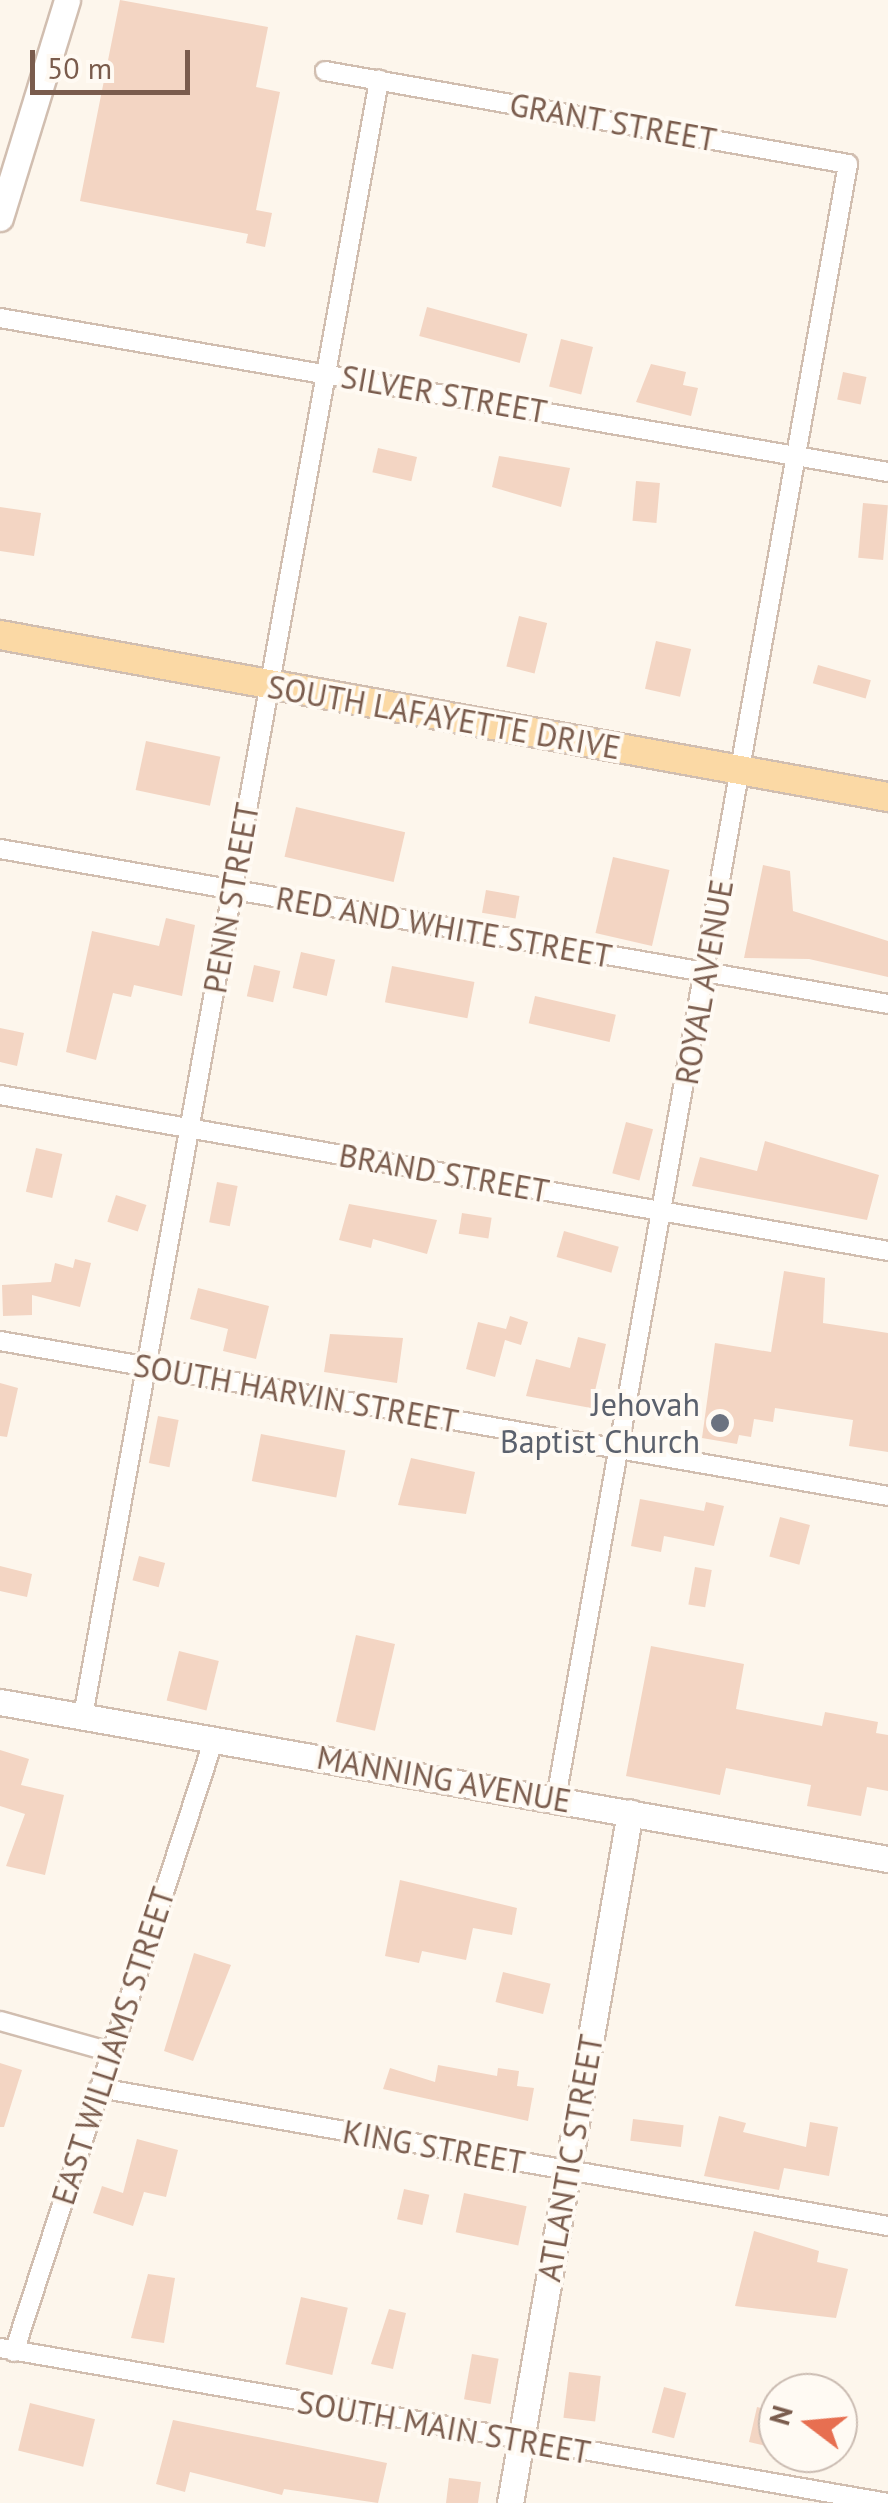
<!DOCTYPE html>
<html>
<head>
<meta charset="utf-8">
<style>
	body { margin:0 }
	#map { position:relative; width:888px; height:2503px; overflow:hidden; background:#fdf6ec; font-family:"PT Sans",sans-serif }
	div>[style] { position:absolute }
	.building>* { inset:0; background:#f3d5c3; transform-origin:0 0 }
	.roads { filter:drop-shadow(2px 0 #d1beb0) drop-shadow(-2px 0 #d1beb0) drop-shadow(0 2px #d1beb0) drop-shadow(0 -2px #d1beb0) }
	.street>* { height:18px; margin:-9px; padding:0 9px; transform-origin:9px; border-radius:9px; background:#fff }
	.secondary>* { height:25px; margin:-12.5px; padding:0 12.5px; transform-origin:12.5px; border-radius:12.5px; background:#fff }
	.primary>* { height:28px; margin:-14px; padding:0 14px; transform-origin:14px; border-radius:14px; background:#fbd9a5 }
	.dots>* { width:28px; height:28px; translate:-50% -50%; box-sizing:border-box; border:5px solid #fffaf3; border-radius:50% }
	span { translate:-50% -50%; white-space:nowrap; text-align:center; line-height:1.15; -webkit-text-stroke:8px #fffaf3; paint-order:stroke }
	.street-label { font-size:32px; color:#7a5c4d }
	.worship-label { font-size:32px; color:#5b616d }
	.right { translate:-100% -50%; text-align:right }
	.north { position:absolute; left:758px; top:2373px; width:100px; height:100px; box-sizing:border-box; background:#fffaf3; border:2px solid #cabbb1; border-radius:50%; rotate:286deg; font-size:28px; font-weight:700; line-height:40px; text-align:center; color:#7a5c4d }
	.north::after { content:''; display:block; margin:auto; width:35px; height:45px; background:#e76f51; clip-path:polygon(50% 0,100% 100%,50% 72%,0 100%) }
	.scale { position:absolute; left:30px; top:50px; width:160px; height:45px; box-sizing:border-box; border:5px solid #7a5c4d; border-top:0; padding-left:12px; font-size:30px; line-height:35px; white-space:nowrap; color:#7a5c4d; -webkit-text-stroke:8px #fffaf3; paint-order:stroke }
</style>
</head>
<body>
<div id="map">
	<div class="building">
		<i style="clip-path:polygon(120px 0,268px 27px,256px 87px,280px 92px,256px 210px,272px 213px,265px 247px,246px 243px,248px 234px,80px 201px)"></i>
		<i style="left:427px;top:307px;width:104px;height:30px;rotate:15deg"></i>
		<i style="left:561px;top:339px;width:33px;height:49px;rotate:14deg"></i>
		<i style="clip-path:polygon(651px 364px,686px 372px,683px 385px,698px 388px,691px 416px,636px 402px)"></i>
		<i style="left:843px;top:372px;width:24px;height:28px;rotate:12deg"></i>
		<i style="left:378px;top:448px;width:40px;height:25px;rotate:13deg"></i>
		<i style="clip-path:polygon(499px 456px,570px 468px,561px 507px,492px 487px)"></i>
		<i style="left:636px;top:481px;width:24px;height:40px;rotate:5deg"></i>
		<i style="left:863px;top:503px;width:25px;height:55px;rotate:5deg"></i>
		<i style="clip-path:polygon(0 507px,41px 513px,34px 556px,0 551px)"></i>
		<i style="left:519px;top:616px;width:29px;height:52px;rotate:14deg"></i>
		<i style="left:656px;top:641px;width:36px;height:49px;rotate:13deg"></i>
		<i style="left:818px;top:665px;width:55px;height:19px;rotate:16deg"></i>
		<i style="left:146px;top:741px;width:76px;height:50px;rotate:12deg"></i>
		<i style="left:296px;top:807px;width:112px;height:51px;rotate:13deg"></i>
		<i style="left:613px;top:857px;width:58px;height:78px;rotate:13deg"></i>
		<i style="clip-path:polygon(763px 865px,790px 871px,793px 911px,888px 941px,888px 977px,809px 959px,744px 958px)"></i>
		<i style="left:486px;top:890px;width:34px;height:23px;rotate:10deg"></i>
		<i style="clip-path:polygon(166px 918px,195px 925px,182px 996px,134px 985px,131px 997px,113px 993px,96px 1060px,66px 1052px,92px 931px,159px 946px)"></i>
		<i style="left:301px;top:952px;width:35px;height:37px;rotate:13deg"></i>
		<i style="left:254px;top:965px;width:27px;height:32px;rotate:13deg"></i>
		<i style="left:392px;top:966px;width:84px;height:37px;rotate:11deg"></i>
		<i style="left:535px;top:996px;width:83px;height:28px;rotate:13deg"></i>
		<i style="clip-path:polygon(0 1028px,24px 1033px,17px 1066px,0 1062px)"></i>
		<i style="left:626px;top:1122px;width:28px;height:53px;rotate:15deg"></i>
		<i style="clip-path:polygon(765px 1141px,879px 1175px,867px 1220px,692px 1186px,700px 1157px,757px 1171px)"></i>
		<i style="left:36px;top:1148px;width:27px;height:45px;rotate:13deg"></i>
		<i style="left:217px;top:1182px;width:21px;height:41px;rotate:11deg"></i>
		<i style="left:116px;top:1195px;width:32px;height:28px;rotate:18deg"></i>
		<i style="clip-path:polygon(349px 1204px,437px 1220px,427px 1254px,373px 1239px,371px 1248px,339px 1240px)"></i>
		<i style="left:462px;top:1213px;width:30px;height:21px;rotate:9deg"></i>
		<i style="left:564px;top:1231px;width:57px;height:27px;rotate:16deg"></i>
		<i style="clip-path:polygon(75px 1259px,91px 1263px,80px 1307px,32px 1295px,32px 1315px,3px 1316px,2px 1285px,51px 1282px,55px 1263px,73px 1268px)"></i>
		<i style="clip-path:polygon(784px 1271px,825px 1278px,823px 1323px,888px 1333px,888px 1452px,849px 1446px,853px 1420px,775px 1408px,773px 1422px,754px 1419px,751px 1437px,739px 1435px,737px 1444px,702px 1438px,715px 1343px,771px 1352px)"></i>
		<i style="clip-path:polygon(198px 1288px,269px 1306px,256px 1359px,223px 1351px,228px 1329px,190px 1319px)"></i>
		<i style="clip-path:polygon(510px 1316px,528px 1322px,521px 1345px,505px 1340px,495px 1377px,466px 1369px,478px 1322px,506px 1329px)"></i>
		<i style="clip-path:polygon(330px 1334px,403px 1338px,397px 1383px,324px 1372px)"></i>
		<i style="clip-path:polygon(578px 1337px,606px 1344px,591px 1408px,526px 1396px,536px 1359px,570px 1368px)"></i>
		<i style="clip-path:polygon(0 1383px,18px 1388px,7px 1437px,0 1436px)"></i>
		<i style="left:158px;top:1416px;width:21px;height:48px;rotate:11deg"></i>
		<i style="left:261px;top:1434px;width:86px;height:48px;rotate:11deg"></i>
		<i style="clip-path:polygon(411px 1458px,475px 1472px,466px 1514px,398px 1505px)"></i>
		<i style="clip-path:polygon(640px 1499px,704px 1511px,706px 1502px,724px 1506px,714px 1546px,664px 1536px,661px 1552px,631px 1546px)"></i>
		<i style="left:780px;top:1517px;width:31px;height:41px;rotate:15deg"></i>
		<i style="left:139px;top:1556px;width:27px;height:25px;rotate:15deg"></i>
		<i style="clip-path:polygon(0 1566px,32px 1574px,27px 1597px,0 1591px)"></i>
		<i style="left:695px;top:1567px;width:17px;height:38px;rotate:10deg"></i>
		<i style="left:356px;top:1635px;width:40px;height:89px;rotate:13deg"></i>
		<i style="clip-path:polygon(651px 1646px,744px 1664px,736px 1709px,822px 1726px,825px 1712px,878px 1722px,876px 1733px,888px 1735px,888px 1791px,867px 1787px,861px 1816px,807px 1806px,811px 1785px,726px 1768px,720px 1795px,626px 1776px)"></i>
		<i style="left:179px;top:1651px;width:41px;height:51px;rotate:14deg"></i>
		<i style="clip-path:polygon(0 1750px,29px 1759px,21px 1785px,64px 1795px,45px 1875px,6px 1866px,25px 1814px,0 1806px)"></i>
		<i style="clip-path:polygon(400px 1880px,517px 1908px,512px 1935px,473px 1928px,466px 1960px,422px 1951px,419px 1963px,385px 1956px)"></i>
		<i style="clip-path:polygon(194px 1953px,231px 1965px,193px 2061px,164px 2051px)"></i>
		<i style="left:503px;top:1972px;width:49px;height:31px;rotate:14deg"></i>
		<i style="clip-path:polygon(0 2063px,22px 2070px,4px 2127px,0 2127px)"></i>
		<i style="clip-path:polygon(438px 2065px,497px 2076px,498px 2068px,519px 2071px,517px 2086px,534px 2088px,528px 2121px,383px 2089px,390px 2068px,435px 2082px)"></i>
		<i style="clip-path:polygon(719px 2116px,746px 2123px,743px 2132px,806px 2147px,810px 2122px,838px 2127px,829px 2176px,784px 2168px,779px 2190px,704px 2176px)"></i>
		<i style="left:633px;top:2119px;width:51px;height:22px;rotate:7deg"></i>
		<i style="clip-path:polygon(137px 2139px,178px 2150px,166px 2197px,144px 2192px,133px 2226px,93px 2213px,102px 2186px,123px 2193px)"></i>
		<i style="left:404px;top:2189px;width:26px;height:31px;rotate:13deg"></i>
		<i style="left:464px;top:2193px;width:64px;height:40px;rotate:12deg"></i>
		<i style="clip-path:polygon(754px 2231px,819px 2251px,817px 2262px,848px 2269px,836px 2318px,735px 2306px)"></i>
		<i style="clip-path:polygon(148px 2274px,175px 2278px,164px 2343px,131px 2338px)"></i>
		<i style="left:301px;top:2297px;width:48px;height:69px;rotate:13deg"></i>
		<i style="clip-path:polygon(389px 2309px,406px 2313px,393px 2369px,371px 2364px)"></i>
		<i style="left:472px;top:2354px;width:27px;height:46px;rotate:10deg"></i>
		<i style="left:569px;top:2372px;width:32px;height:46px;rotate:7deg"></i>
		<i style="left:664px;top:2387px;width:23px;height:47px;rotate:15deg"></i>
		<i style="left:30px;top:2403px;width:67px;height:49px;rotate:14deg"></i>
		<i style="clip-path:polygon(757px 2407px,778px 2412px,778px 2449px,749px 2442px)"></i>
		<i style="clip-path:polygon(173px 2420px,387px 2463px,378px 2503px,284px 2489px,282px 2495px,190px 2472px,185px 2492px,156px 2484px)"></i>
		<i style="clip-path:polygon(449px 2478px,481px 2482px,478px 2503px,446px 2503px)"></i>
	</div>
	<div class="roads">
		<div class="street">
			<i style="left:325px;top:71px;width:531px;rotate:10.08deg"></i>
			<i style="left:848px;top:164px;width:1661px;rotate:100.13deg"></i>
			<i style="left:0;top:318px;width:901px;rotate:9.84deg"></i>
			<i style="left:0;top:849px;width:901px;rotate:9.9deg"></i>
			<i style="left:0;top:1095px;width:902px;rotate:9.96deg"></i>
			<i style="left:0;top:1341px;width:901px;rotate:9.9deg"></i>
			<i style="left:83px;top:1716px;width:1663px;rotate:-79.74deg"></i>
			<i style="left:0;top:2021px;width:115px;rotate:15.6deg"></i>
			<i style="left:99px;top:2088px;width:801px;rotate:9.92deg"></i>
			<i style="left:0;top:2348px;width:901px;rotate:9.9deg"></i>
			<i style="left:14px;top:2352px;width:645px;rotate:-71.93deg"></i>
		</div>
		<div class="secondary">
			<i style="left:0;top:218px;width:228px;rotate:-72.9deg"></i>
			<i style="left:0;top:1702px;width:902px;rotate:10.03deg"></i>
			<i style="left:510px;top:2503px;width:701px;rotate:-80.15deg"></i>
		</div>
		<div class="primary">
			<i style="left:0;top:635px;width:903px;rotate:10.34deg"></i>
		</div>
	</div>
	<div class="dots">
		<i style="left:720px;top:1423px;background:#6b7280"></i>
	</div>
	<div class="street-label">
		<span style="left:613px;top:122px;rotate:10deg">GRANT STREET</span>
		<span style="left:444px;top:394px;rotate:10deg">SILVER STREET</span>
		<span style="left:444px;top:717px;rotate:10deg">SOUTH LAFAYETTE DRIVE</span>
		<span style="left:231px;top:898px;rotate:-80deg">PENN STREET</span>
		<span style="left:444px;top:927px;rotate:10deg">RED AND WHITE STREET</span>
		<span style="left:704px;top:982px;rotate:-80deg">ROYAL AVENUE</span>
		<span style="left:444px;top:1173px;rotate:10deg">BRAND STREET</span>
		<span style="left:296px;top:1393px;rotate:10deg">SOUTH HARVIN STREET</span>
		<span style="left:444px;top:1779px;rotate:10deg">MANNING AVENUE</span>
		<span style="left:113px;top:2046px;rotate:-72deg">EAST WILLIAMS STREET</span>
		<span style="left:434px;top:2147px;rotate:10deg">KING STREET</span>
		<span style="left:570px;top:2158px;rotate:-80deg">ATLANTIC STREET</span>
		<span style="left:444px;top:2427px;rotate:10deg">SOUTH MAIN STREET</span>
	</div>
	<div class="worship-label">
		<span class="right" style="left:700px;top:1423px">Jehovah<br>Baptist Church</span>
	</div>
	<div class="north">N</div>
	<div class="scale">50 m</div>
</div>
</body>
</html>
